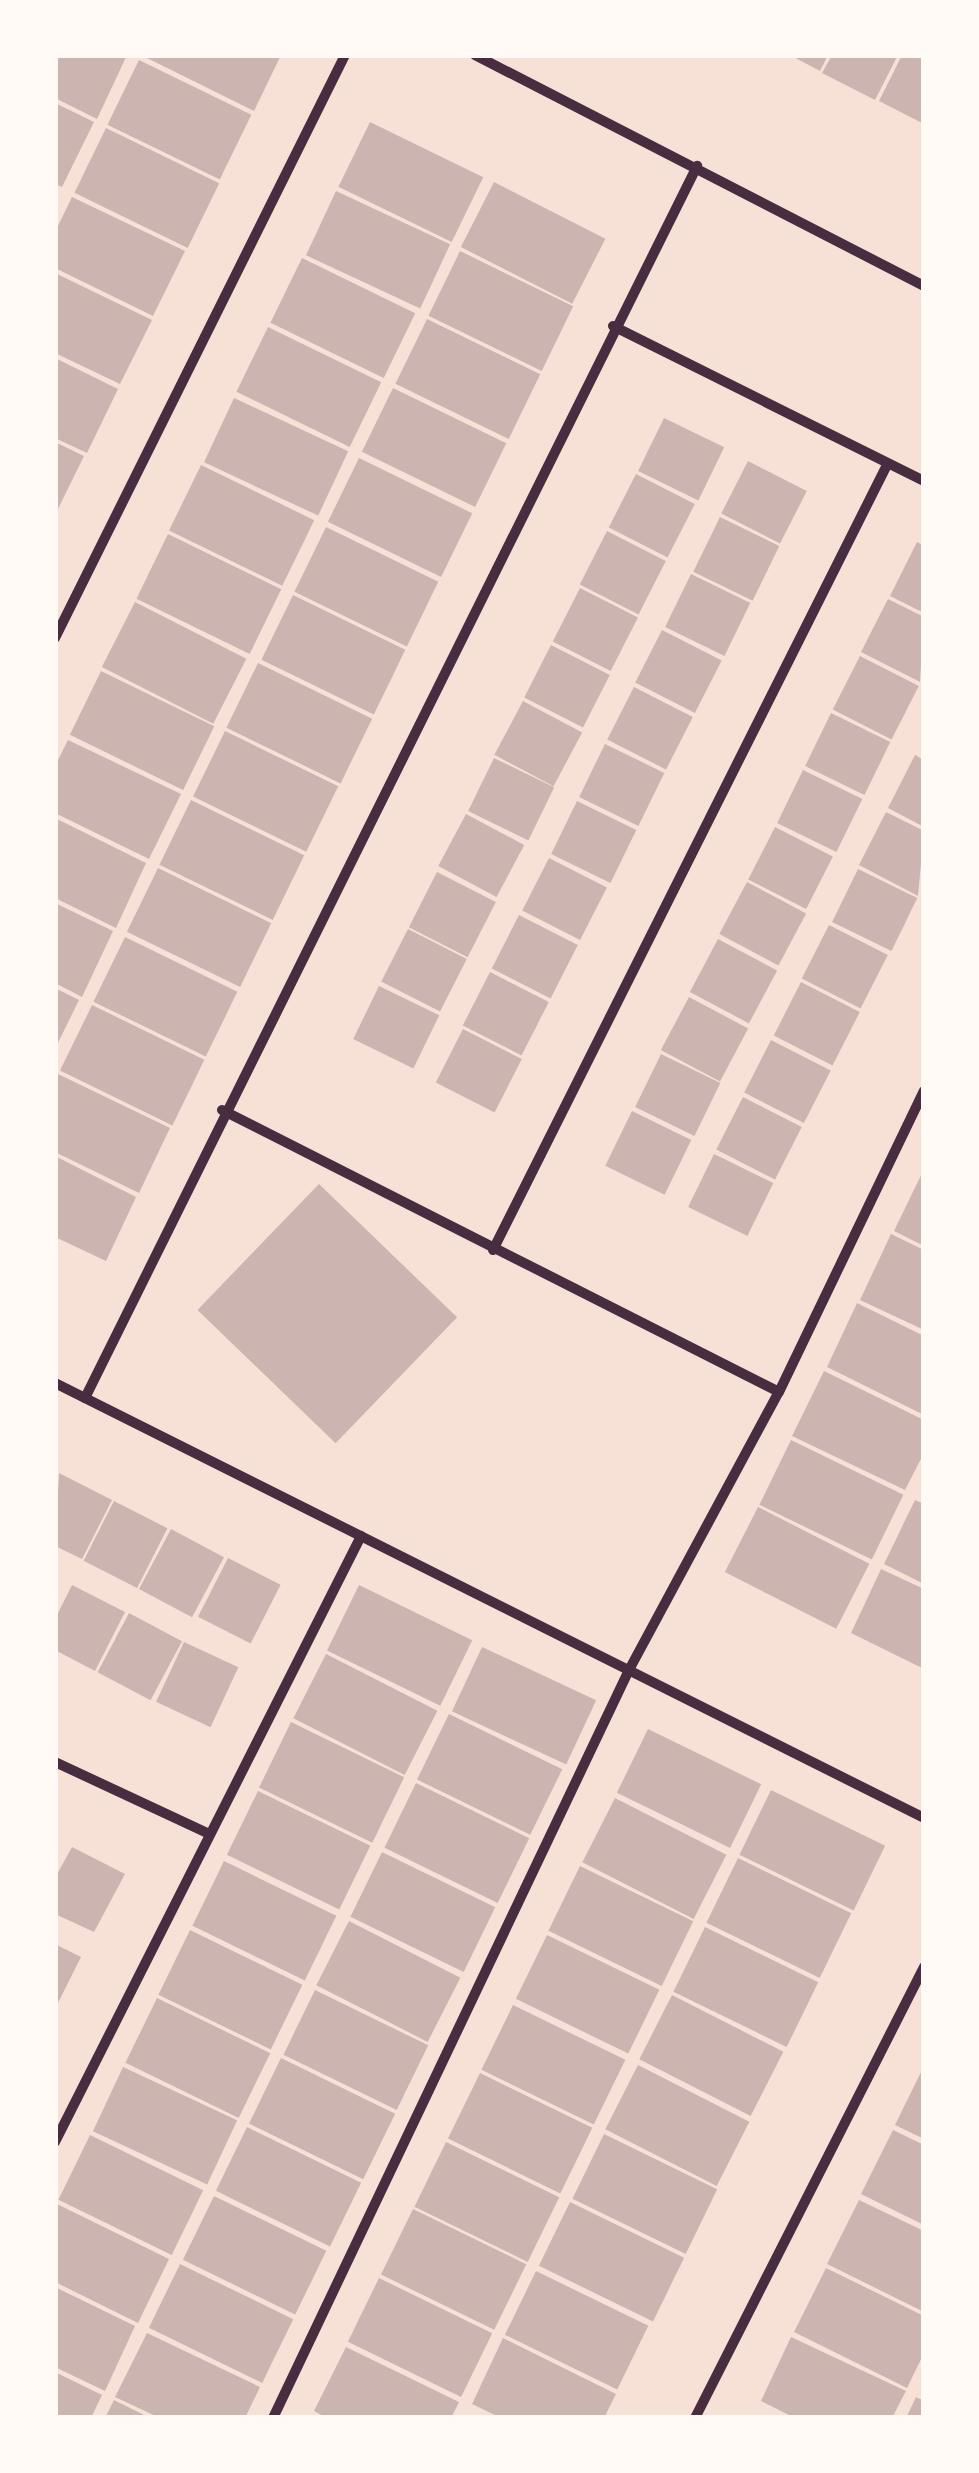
<!DOCTYPE html>
<html>
<head>
<meta charset="utf-8">
<style>
	body { margin:0 }
	#map { position:relative; width:979px; height:2473px; overflow:hidden; background:#f7e1d7; font-family:Commissioner,sans-serif }
	div>[style] { position:absolute }
	.building>* { inset:0; background:#ccb4b1; transform-origin:0 0 }
	.minor>* { height:10px; margin:-5px; padding:0 5px; transform-origin:5px; border-radius:5px; background:#4a2c40 }
	span { translate:-50% -50%; white-space:nowrap; text-align:center; line-height:1.15; -webkit-text-stroke:10px #fffaf5; paint-order:stroke }
	.frame { position:absolute; inset:0; border:58px solid #fffaf5; pointer-events:none }
</style>
</head>
<body>
<div id="map">
	<div class="building">
		<i style="clip-path:polygon(55px 55px,127px 55px,97px 119px,55px 98px)"></i>
		<i style="clip-path:polygon(141px 55px,281px 55px,254px 111px)"></i>
		<i style="clip-path:polygon(790px 55px,828px 55px,820px 71px)"></i>
		<i style="clip-path:polygon(832px 55px,898px 55px,875px 100px,822px 73px)"></i>
		<i style="clip-path:polygon(902px 55px,924px 55px,924px 124px,879px 101px)"></i>
		<i style="left:139px;top:60px;width:125px;height:72px;rotate:26deg"></i>
		<i style="clip-path:polygon(55px 103px,94px 122px,62px 187px,55px 184px)"></i>
		<i style="left:370px;top:122px;width:126px;height:72px;rotate:26deg"></i>
		<i style="left:106px;top:128px;width:126px;height:72px;rotate:26deg"></i>
		<i style="left:494px;top:182px;width:125px;height:73px;rotate:27deg"></i>
		<i style="left:336px;top:191px;width:126px;height:71px;rotate:25deg"></i>
		<i style="clip-path:polygon(72px 197px,185px 251px,153px 316px,55px 268px,55px 232px)"></i>
		<i style="left:460px;top:251px;width:126px;height:72px;rotate:26deg"></i>
		<i style="left:302px;top:258px;width:126px;height:72px;rotate:26deg"></i>
		<i style="clip-path:polygon(55px 273px,152px 320px,120px 384px,55px 353px)"></i>
		<i style="left:427px;top:319px;width:126px;height:72px;rotate:26deg"></i>
		<i style="left:268px;top:327px;width:126px;height:72px;rotate:26deg"></i>
		<i style="clip-path:polygon(55px 358px,118px 389px,87px 453px,55px 438px)"></i>
		<i style="left:393px;top:388px;width:126px;height:71px;rotate:26deg"></i>
		<i style="left:234px;top:398px;width:126px;height:71px;rotate:25deg"></i>
		<i style="left:664px;top:418px;width:67px;height:59px;rotate:26deg"></i>
		<i style="clip-path:polygon(55px 442px,84px 456px,55px 515px)"></i>
		<i style="left:359px;top:458px;width:126px;height:71px;rotate:26deg"></i>
		<i style="left:748px;top:461px;width:66px;height:59px;rotate:27deg"></i>
		<i style="left:201px;top:465px;width:126px;height:73px;rotate:26deg"></i>
		<i style="left:636px;top:474px;width:66px;height:60px;rotate:27deg"></i>
		<i style="left:720px;top:517px;width:66px;height:61px;rotate:26deg"></i>
		<i style="left:326px;top:527px;width:125px;height:72px;rotate:26deg"></i>
		<i style="left:607px;top:531px;width:66px;height:60px;rotate:27deg"></i>
		<i style="left:168px;top:534px;width:126px;height:72px;rotate:26deg"></i>
		<i style="clip-path:polygon(917px 542px,924px 546px,924px 613px,890px 596px)"></i>
		<i style="left:691px;top:574px;width:66px;height:59px;rotate:26deg"></i>
		<i style="left:580px;top:588px;width:65px;height:60px;rotate:27deg"></i>
		<i style="left:293px;top:595px;width:125px;height:72px;rotate:26deg"></i>
		<i style="clip-path:polygon(888px 599px,924px 617px,920px 682px,861px 652px)"></i>
		<i style="left:135px;top:602px;width:125px;height:73px;rotate:27deg"></i>
		<i style="left:662px;top:630px;width:67px;height:59px;rotate:27deg"></i>
		<i style="left:551px;top:645px;width:66px;height:59px;rotate:27deg"></i>
		<i style="left:860px;top:656px;width:66px;height:60px;rotate:27deg"></i>
		<i style="left:258px;top:663px;width:127px;height:72px;rotate:26deg"></i>
		<i style="left:101px;top:671px;width:126px;height:71px;rotate:26deg"></i>
		<i style="left:634px;top:687px;width:66px;height:59px;rotate:27deg"></i>
		<i style="left:523px;top:701px;width:67px;height:61px;rotate:28deg"></i>
		<i style="left:831px;top:713px;width:66px;height:59px;rotate:26deg"></i>
		<i style="left:225px;top:731px;width:126px;height:73px;rotate:26deg"></i>
		<i style="clip-path:polygon(68px 740px,181px 794px,149px 859px,55px 813px,55px 766px)"></i>
		<i style="left:605px;top:744px;width:66px;height:59px;rotate:26deg"></i>
		<i style="clip-path:polygon(915px 755px,924px 760px,924px 827px,888px 808px)"></i>
		<i style="left:494px;top:758px;width:67px;height:59px;rotate:26deg"></i>
		<i style="left:803px;top:770px;width:66px;height:59px;rotate:26deg"></i>
		<i style="left:191px;top:800px;width:126px;height:72px;rotate:26deg"></i>
		<i style="left:577px;top:801px;width:66px;height:59px;rotate:26deg"></i>
		<i style="clip-path:polygon(886px 812px,924px 831px,918px 896px,859px 865px)"></i>
		<i style="left:466px;top:814px;width:66px;height:59px;rotate:28deg"></i>
		<i style="clip-path:polygon(55px 818px,146px 863px,116px 928px,55px 898px)"></i>
		<i style="left:775px;top:827px;width:65px;height:59px;rotate:27deg"></i>
		<i style="left:549px;top:858px;width:65px;height:59px;rotate:27deg"></i>
		<i style="left:158px;top:868px;width:126px;height:71px;rotate:26deg"></i>
		<i style="left:858px;top:869px;width:66px;height:59px;rotate:26deg"></i>
		<i style="left:437px;top:872px;width:66px;height:62px;rotate:27deg"></i>
		<i style="left:747px;top:882px;width:67px;height:59px;rotate:28deg"></i>
		<i style="clip-path:polygon(55px 903px,113px 931px,82px 997px,55px 983px)"></i>
		<i style="left:519px;top:915px;width:66px;height:60px;rotate:27deg"></i>
		<i style="left:829px;top:925px;width:66px;height:60px;rotate:27deg"></i>
		<i style="left:408px;top:929px;width:66px;height:59px;rotate:27deg"></i>
		<i style="left:125px;top:937px;width:125px;height:72px;rotate:26deg"></i>
		<i style="left:718px;top:939px;width:67px;height:60px;rotate:28deg"></i>
		<i style="left:490px;top:972px;width:66px;height:60px;rotate:27deg"></i>
		<i style="left:801px;top:982px;width:66px;height:60px;rotate:27deg"></i>
		<i style="left:379px;top:986px;width:67px;height:59px;rotate:26deg"></i>
		<i style="clip-path:polygon(55px 988px,79px 1000px,55px 1049px)"></i>
		<i style="left:689px;top:997px;width:67px;height:60px;rotate:28deg"></i>
		<i style="left:92px;top:1005px;width:125px;height:73px;rotate:26deg"></i>
		<i style="left:463px;top:1029px;width:66px;height:60px;rotate:27deg"></i>
		<i style="left:771px;top:1040px;width:67px;height:59px;rotate:27deg"></i>
		<i style="left:661px;top:1054px;width:66px;height:59px;rotate:26deg"></i>
		<i style="clip-path:polygon(58px 1074px,170px 1128px,139px 1193px,55px 1152px)"></i>
		<i style="left:743px;top:1097px;width:66px;height:59px;rotate:27deg"></i>
		<i style="left:632px;top:1111px;width:66px;height:61px;rotate:26deg"></i>
		<i style="left:714px;top:1154px;width:66px;height:59px;rotate:26deg"></i>
		<i style="clip-path:polygon(55px 1156px,136px 1197px,106px 1261px,55px 1237px)"></i>
		<i style="clip-path:polygon(924px 1169px,924px 1246px,894px 1231px)"></i>
		<i style="left:319px;top:1184px;width:192px;height:175px;rotate:44deg"></i>
		<i style="clip-path:polygon(891px 1234px,924px 1250px,924px 1330px,860px 1300px)"></i>
		<i style="clip-path:polygon(857px 1303px,924px 1336px,924px 1415px,827px 1367px)"></i>
		<i style="clip-path:polygon(824px 1371px,924px 1420px,924px 1453px,905px 1490px,792px 1436px)"></i>
		<i style="left:791px;top:1440px;width:125px;height:72px;rotate:26deg"></i>
		<i style="clip-path:polygon(59px 1473px,112px 1500px,82px 1559px,55px 1546px)"></i>
		<i style="clip-path:polygon(915px 1500px,924px 1504px,924px 1584px,884px 1564px)"></i>
		<i style="left:114px;top:1501px;width:60px;height:67px;rotate:27deg"></i>
		<i style="left:758px;top:1507px;width:125px;height:73px;rotate:27deg"></i>
		<i style="left:171px;top:1529px;width:60px;height:68px;rotate:28deg"></i>
		<i style="left:228px;top:1558px;width:59px;height:66px;rotate:27deg"></i>
		<i style="clip-path:polygon(881px 1569px,924px 1589px,924px 1669px,851px 1633px)"></i>
		<i style="clip-path:polygon(72px 1585px,125px 1612px,95px 1671px,55px 1650px,55px 1619px)"></i>
		<i style="left:359px;top:1585px;width:126px;height:73px;rotate:26deg"></i>
		<i style="left:129px;top:1613px;width:60px;height:67px;rotate:28deg"></i>
		<i style="left:184px;top:1642px;width:60px;height:66px;rotate:25deg"></i>
		<i style="left:482px;top:1647px;width:126px;height:71px;rotate:25deg"></i>
		<i style="left:326px;top:1654px;width:125px;height:72px;rotate:27deg"></i>
		<i style="left:449px;top:1714px;width:126px;height:73px;rotate:26deg"></i>
		<i style="left:291px;top:1722px;width:126px;height:73px;rotate:26deg"></i>
		<i style="left:648px;top:1729px;width:126px;height:71px;rotate:26deg"></i>
		<i style="left:416px;top:1783px;width:126px;height:72px;rotate:26deg"></i>
		<i style="left:771px;top:1790px;width:127px;height:72px;rotate:26deg"></i>
		<i style="left:258px;top:1791px;width:125px;height:71px;rotate:26deg"></i>
		<i style="left:615px;top:1798px;width:125px;height:72px;rotate:27deg"></i>
		<i style="clip-path:polygon(72px 1847px,125px 1874px,94px 1932px,55px 1914px,55px 1878px)"></i>
		<i style="left:382px;top:1852px;width:126px;height:72px;rotate:26deg"></i>
		<i style="left:738px;top:1858px;width:126px;height:72px;rotate:26deg"></i>
		<i style="left:224px;top:1861px;width:125px;height:72px;rotate:26deg"></i>
		<i style="left:580px;top:1866px;width:126px;height:72px;rotate:26deg"></i>
		<i style="left:349px;top:1921px;width:125px;height:72px;rotate:27deg"></i>
		<i style="left:705px;top:1927px;width:126px;height:72px;rotate:26deg"></i>
		<i style="left:190px;top:1930px;width:125px;height:72px;rotate:26deg"></i>
		<i style="left:547px;top:1935px;width:125px;height:71px;rotate:26deg"></i>
		<i style="clip-path:polygon(55px 1944px,81px 1957px,55px 2009px)"></i>
		<i style="left:315px;top:1990px;width:126px;height:72px;rotate:26deg"></i>
		<i style="left:672px;top:1995px;width:125px;height:72px;rotate:27deg"></i>
		<i style="left:157px;top:1998px;width:126px;height:72px;rotate:26deg"></i>
		<i style="left:513px;top:2005px;width:125px;height:72px;rotate:26deg"></i>
		<i style="left:281px;top:2058px;width:127px;height:73px;rotate:26deg"></i>
		<i style="left:638px;top:2065px;width:125px;height:72px;rotate:27deg"></i>
		<i style="clip-path:polygon(924px 2066px,924px 2139px,895px 2125px)"></i>
		<i style="left:123px;top:2067px;width:126px;height:71px;rotate:25deg"></i>
		<i style="left:480px;top:2073px;width:125px;height:73px;rotate:26deg"></i>
		<i style="left:247px;top:2127px;width:127px;height:71px;rotate:26deg"></i>
		<i style="clip-path:polygon(893px 2130px,924px 2145px,924px 2225px,861px 2194px)"></i>
		<i style="left:604px;top:2134px;width:126px;height:72px;rotate:26deg"></i>
		<i style="left:90px;top:2135px;width:126px;height:72px;rotate:26deg"></i>
		<i style="left:446px;top:2142px;width:126px;height:72px;rotate:26deg"></i>
		<i style="left:214px;top:2196px;width:125px;height:71px;rotate:26deg"></i>
		<i style="clip-path:polygon(859px 2200px,924px 2231px,924px 2312px,827px 2264px)"></i>
		<i style="left:570px;top:2202px;width:127px;height:71px;rotate:26deg"></i>
		<i style="clip-path:polygon(57px 2204px,169px 2259px,138px 2323px,55px 2282px)"></i>
		<i style="left:413px;top:2209px;width:126px;height:73px;rotate:26deg"></i>
		<i style="left:180px;top:2264px;width:126px;height:71px;rotate:26deg"></i>
		<i style="clip-path:polygon(826px 2268px,924px 2316px,924px 2353px,907px 2388px,794px 2332px)"></i>
		<i style="left:536px;top:2271px;width:125px;height:71px;rotate:26deg"></i>
		<i style="left:379px;top:2278px;width:126px;height:71px;rotate:26deg"></i>
		<i style="clip-path:polygon(55px 2287px,135px 2326px,105px 2391px,55px 2367px)"></i>
		<i style="clip-path:polygon(147px 2333px,260px 2387px,245px 2418px,160px 2418px,115px 2397px)"></i>
		<i style="clip-path:polygon(791px 2337px,906px 2391px,892px 2418px,795px 2418px,761px 2401px)"></i>
		<i style="clip-path:polygon(503px 2338px,616px 2394px,604px 2418px,501px 2418px,472px 2404px)"></i>
		<i style="clip-path:polygon(346px 2347px,459px 2402px,451px 2418px,327px 2418px,314px 2411px)"></i>
		<i style="clip-path:polygon(55px 2372px,102px 2395px,91px 2418px,55px 2418px)"></i>
		<i style="clip-path:polygon(916px 2397px,924px 2401px,924px 2418px,906px 2418px)"></i>
		<i style="clip-path:polygon(114px 2400px,150px 2418px,105px 2418px)"></i>
	</div>
	<div class="minor">
		<i style="left:475px;top:55px;width:505px;rotate:27.22deg"></i>
		<i style="left:613px;top:326px;width:347px;rotate:26.5deg"></i>
		<i style="left:55px;top:638px;width:651px;rotate:-63.55deg"></i>
		<i style="left:222px;top:1110px;width:624px;rotate:26.85deg"></i>
		<i style="left:493px;top:1250px;width:878px;rotate:-63.35deg"></i>
		<i style="left:55px;top:1383px;width:972px;rotate:26.59deg"></i>
		<i style="left:85px;top:1398px;width:1376px;rotate:-63.58deg"></i>
		<i style="left:55px;top:1762px;width:168px;rotate:25deg"></i>
		<i style="left:55px;top:2142px;width:679px;rotate:-63.21deg"></i>
		<i style="left:273px;top:2418px;width:828px;rotate:-64.55deg"></i>
		<i style="left:629px;top:1670px;width:316px;rotate:-61.7deg"></i>
		<i style="left:779px;top:1392px;width:334px;rotate:-64.3deg"></i>
		<i style="left:695px;top:2418px;width:506px;rotate:-63.08deg"></i>
	</div>
	<div class="frame"></div>
</div>
</body>
</html>
